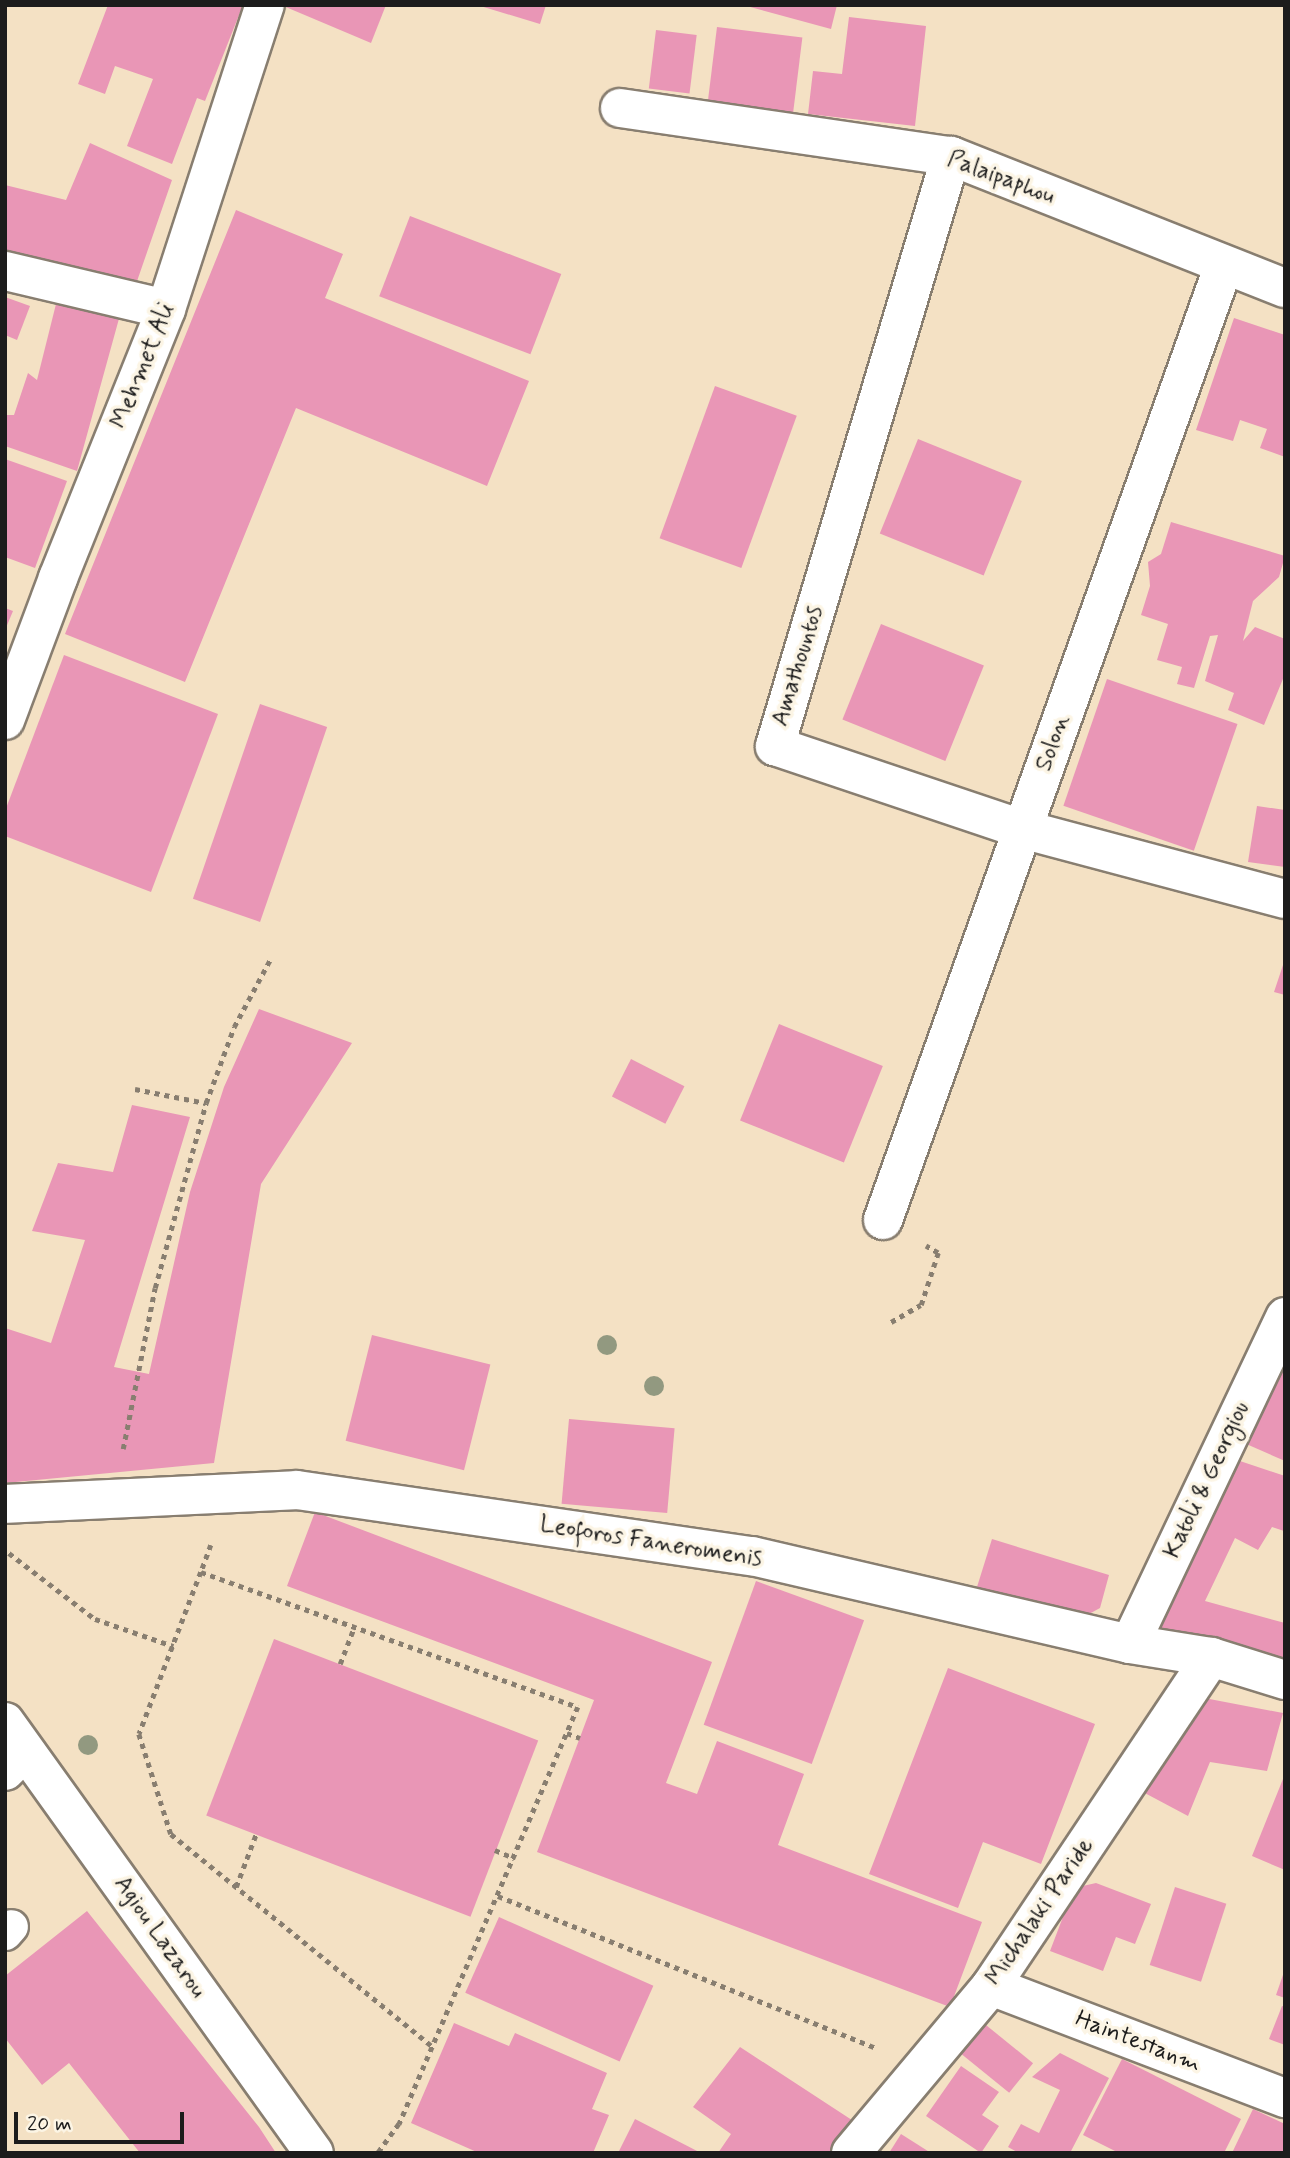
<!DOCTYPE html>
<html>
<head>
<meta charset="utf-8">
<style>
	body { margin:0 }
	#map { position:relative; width:1290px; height:2158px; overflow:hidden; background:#f4e1c4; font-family:Mynerve,sans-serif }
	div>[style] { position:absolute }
	.building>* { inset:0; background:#e996b6; transform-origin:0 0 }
	.path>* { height:4.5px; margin-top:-2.25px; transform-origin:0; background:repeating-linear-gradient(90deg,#887e70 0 5px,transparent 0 10px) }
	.roads { filter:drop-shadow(2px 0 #887e70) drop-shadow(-2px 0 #887e70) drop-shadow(0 2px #887e70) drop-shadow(0 -2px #887e70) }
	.service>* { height:33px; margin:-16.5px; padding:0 16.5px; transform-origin:16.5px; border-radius:16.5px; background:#fff }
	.minor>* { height:38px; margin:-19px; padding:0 19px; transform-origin:19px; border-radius:19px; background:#fff }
	.tertiary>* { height:38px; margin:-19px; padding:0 19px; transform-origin:19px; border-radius:19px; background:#fff }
	.trees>* { width:20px; height:20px; margin:-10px; border-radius:50%; background:#929980 }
	span { translate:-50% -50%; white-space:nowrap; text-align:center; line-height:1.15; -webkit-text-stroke:7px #fcf5e5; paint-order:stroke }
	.street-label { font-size:24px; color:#1c1c1c }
	.frame { position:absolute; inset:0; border:7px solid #1c1c1c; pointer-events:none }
	.scale { position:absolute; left:14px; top:2112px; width:170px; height:32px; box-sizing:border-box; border:4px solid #1c1c1c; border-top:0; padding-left:9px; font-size:21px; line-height:24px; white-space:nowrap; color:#1c1c1c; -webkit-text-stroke:5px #fcf5e5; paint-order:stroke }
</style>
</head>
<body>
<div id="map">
	<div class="building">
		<i style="clip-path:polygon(108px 5px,243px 5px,205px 101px,197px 98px,172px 164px,127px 146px,153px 79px,115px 66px,105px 94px,78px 84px)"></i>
		<i style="clip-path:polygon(281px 5px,386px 5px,371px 43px)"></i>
		<i style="clip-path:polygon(477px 5px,546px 5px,540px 24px)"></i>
		<i style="clip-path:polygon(743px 5px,837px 5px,831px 29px)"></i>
		<i style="clip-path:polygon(849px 17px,926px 26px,915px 126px,808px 114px,813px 71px,842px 74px)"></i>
		<i style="left:717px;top:27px;width:86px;height:78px;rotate:7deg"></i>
		<i style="left:656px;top:30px;width:41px;height:59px;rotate:7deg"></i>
		<i style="clip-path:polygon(90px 143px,172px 180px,135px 287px,5px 258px,5px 185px,66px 200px)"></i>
		<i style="clip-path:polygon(236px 210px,343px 254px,325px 298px,529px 381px,487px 486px,296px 408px,185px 682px,65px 634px)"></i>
		<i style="left:410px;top:216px;width:162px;height:86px;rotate:21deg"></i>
		<i style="clip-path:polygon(5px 297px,30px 306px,17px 340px,5px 335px)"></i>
		<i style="clip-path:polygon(57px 300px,120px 315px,77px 471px,5px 446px,5px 415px,14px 415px,28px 373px,37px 380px)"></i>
		<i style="clip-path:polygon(1234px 318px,1285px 335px,1285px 457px,1260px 448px,1267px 429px,1240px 420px,1233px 441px,1196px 430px)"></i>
		<i style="left:715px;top:386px;width:87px;height:162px;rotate:20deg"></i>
		<i style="left:918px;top:439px;width:112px;height:102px;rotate:22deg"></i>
		<i style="clip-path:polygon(5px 459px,67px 481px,35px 568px,5px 557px)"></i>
		<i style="clip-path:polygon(1171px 522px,1285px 556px,1279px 577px,1253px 601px,1243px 641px,1255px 627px,1285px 639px,1285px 674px,1264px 725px,1228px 710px,1234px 693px,1205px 681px,1218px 635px,1210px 636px,1194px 688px,1177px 684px,1182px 667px,1157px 660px,1168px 624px,1141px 615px,1150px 586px,1148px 562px,1161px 554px)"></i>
		<i style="clip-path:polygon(5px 608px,13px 611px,5px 630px)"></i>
		<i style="left:881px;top:624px;width:111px;height:103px;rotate:22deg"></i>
		<i style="clip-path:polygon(64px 655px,218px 714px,151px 892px,5px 836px,5px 811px)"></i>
		<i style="left:1107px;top:679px;width:138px;height:134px;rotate:19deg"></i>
		<i style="left:260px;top:704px;width:71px;height:206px;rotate:19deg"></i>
		<i style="clip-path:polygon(1257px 806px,1285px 810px,1285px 867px,1248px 862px)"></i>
		<i style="clip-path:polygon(1284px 962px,1285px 962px,1285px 995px,1274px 992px)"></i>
		<i style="clip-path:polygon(259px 1009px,352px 1043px,261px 1184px,214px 1463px,5px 1483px,5px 1328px,51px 1343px,85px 1240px,32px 1231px,58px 1163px,113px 1172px,132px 1105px,190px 1117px,114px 1367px,149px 1374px,190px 1192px,224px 1087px)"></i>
		<i style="left:779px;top:1024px;width:112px;height:104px;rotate:22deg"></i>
		<i style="left:631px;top:1059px;width:60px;height:42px;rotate:27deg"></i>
		<i style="left:372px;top:1335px;width:122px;height:109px;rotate:14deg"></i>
		<i style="clip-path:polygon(1285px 1361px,1285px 1461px,1244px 1443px)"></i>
		<i style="left:569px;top:1419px;width:106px;height:85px;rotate:5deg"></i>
		<i style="clip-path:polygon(1234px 1459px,1285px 1476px,1284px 1531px,1272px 1527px,1258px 1550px,1235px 1538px,1205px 1601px,1285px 1623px,1285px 1660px,1158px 1631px)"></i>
		<i style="clip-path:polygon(315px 1512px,712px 1662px,666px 1783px,697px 1794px,717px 1741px,804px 1774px,778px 1845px,982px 1922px,950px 2007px,537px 1852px,594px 1700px,287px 1586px)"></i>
		<i style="clip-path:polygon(992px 1539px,1109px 1575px,1100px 1608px,1089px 1614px,1069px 1616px,977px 1587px)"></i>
		<i style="left:756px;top:1581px;width:115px;height:153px;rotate:20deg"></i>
		<i style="left:274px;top:1639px;width:283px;height:189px;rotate:21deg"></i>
		<i style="clip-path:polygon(948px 1668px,1095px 1724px,1041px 1864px,983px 1842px,958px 1908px,869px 1874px)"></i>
		<i style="clip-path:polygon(1199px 1697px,1283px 1713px,1267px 1771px,1210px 1762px,1188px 1816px,1141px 1791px)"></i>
		<i style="clip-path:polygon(1285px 1774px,1285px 1870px,1252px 1856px)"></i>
		<i style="clip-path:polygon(1096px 1883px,1151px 1904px,1135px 1944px,1116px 1937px,1103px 1971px,1050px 1951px,1074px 1888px)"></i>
		<i style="left:1175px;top:1887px;width:54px;height:82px;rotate:18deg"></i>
		<i style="clip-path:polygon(87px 1911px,259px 2127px,276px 2153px,140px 2153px,69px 2063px,42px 2085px,5px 2038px,5px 1976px)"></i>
		<i style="left:499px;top:1917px;width:169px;height:83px;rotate:24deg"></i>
		<i style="clip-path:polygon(1284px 1972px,1285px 1972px,1285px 1998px,1276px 1995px)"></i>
		<i style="clip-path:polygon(1282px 2006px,1285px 2007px,1285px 2045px,1269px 2039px)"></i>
		<i style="left:981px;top:2021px;width:67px;height:38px;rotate:39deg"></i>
		<i style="clip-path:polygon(454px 2023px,509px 2046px,515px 2033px,607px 2073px,592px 2109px,609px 2115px,593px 2153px,479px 2153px,411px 2123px)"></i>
		<i style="clip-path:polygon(740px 2047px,858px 2124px,832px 2153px,718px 2153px,731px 2134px,693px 2107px)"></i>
		<i style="clip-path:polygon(1060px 2053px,1109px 2078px,1070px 2153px,1019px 2153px,1008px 2147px,1021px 2124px,1039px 2133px,1060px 2090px,1032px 2077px)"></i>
		<i style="clip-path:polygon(1122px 2059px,1241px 2119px,1224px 2153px,1119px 2153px,1083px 2135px)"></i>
		<i style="clip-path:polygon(961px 2066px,999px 2092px,982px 2115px,999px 2126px,981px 2153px,926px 2116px)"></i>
		<i style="clip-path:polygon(1253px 2109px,1285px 2124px,1285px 2153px,1232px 2153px)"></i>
		<i style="clip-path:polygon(635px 2119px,701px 2153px,618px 2153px)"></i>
		<i style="clip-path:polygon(901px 2134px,931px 2153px,889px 2153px)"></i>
	</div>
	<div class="path">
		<i style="left:135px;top:1089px;width:72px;rotate:11.2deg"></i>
		<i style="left:891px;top:1322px;width:34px;rotate:-30deg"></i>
		<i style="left:921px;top:1305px;width:55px;rotate:-71.9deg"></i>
		<i style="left:938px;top:1253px;width:14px;rotate:-150deg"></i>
		<i style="left:123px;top:1449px;width:164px;rotate:-78.8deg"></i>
		<i style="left:155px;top:1288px;width:192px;rotate:-74.6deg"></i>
		<i style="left:206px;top:1103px;width:81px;rotate:-69.8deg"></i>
		<i style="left:234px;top:1027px;width:76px;rotate:-61.8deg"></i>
		<i style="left:211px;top:1545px;width:29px;rotate:110deg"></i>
		<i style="left:201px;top:1572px;width:400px;rotate:19.7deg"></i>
		<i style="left:578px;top:1707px;width:454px;rotate:113.2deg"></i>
		<i style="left:399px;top:2124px;width:36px;rotate:126deg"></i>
		<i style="left:9px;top:1553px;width:108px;rotate:37.5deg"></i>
		<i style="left:95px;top:1619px;width:83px;rotate:19.1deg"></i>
		<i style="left:201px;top:1572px;width:173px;rotate:110.9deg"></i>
		<i style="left:139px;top:1734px;width:105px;rotate:72.3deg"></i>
		<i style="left:171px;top:1834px;width:336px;rotate:39.1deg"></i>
		<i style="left:340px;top:1664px;width:40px;rotate:-69deg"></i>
		<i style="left:567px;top:1733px;width:14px;rotate:21deg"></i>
		<i style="left:495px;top:1850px;width:21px;rotate:23deg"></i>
		<i style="left:236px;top:1887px;width:57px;rotate:-69.3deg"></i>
		<i style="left:498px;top:1896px;width:407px;rotate:21.9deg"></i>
	</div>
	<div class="roads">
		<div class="service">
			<i style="left:5px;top:1933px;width:9px;rotate:-49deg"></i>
		</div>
		<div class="minor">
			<i style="left:620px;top:108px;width:334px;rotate:8.3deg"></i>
			<i style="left:951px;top:156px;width:359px;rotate:21.6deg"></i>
			<i style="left:951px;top:156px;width:616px;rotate:106.61deg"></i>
			<i style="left:775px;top:746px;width:261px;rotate:18.6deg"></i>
			<i style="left:1022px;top:829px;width:272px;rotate:14.9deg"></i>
			<i style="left:5px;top:271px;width:165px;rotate:13.3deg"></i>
			<i style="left:883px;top:1220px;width:1014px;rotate:-70.35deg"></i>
			<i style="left:5px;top:1504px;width:292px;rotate:-2.7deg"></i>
			<i style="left:297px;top:1490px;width:460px;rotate:8.3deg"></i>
			<i style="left:752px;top:1556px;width:388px;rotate:13.1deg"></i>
			<i style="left:1130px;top:1644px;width:82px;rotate:9.1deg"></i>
			<i style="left:1211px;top:1657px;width:77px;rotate:17.3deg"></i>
			<i style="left:1130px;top:1644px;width:362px;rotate:-64.6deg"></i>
			<i style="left:5px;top:1771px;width:28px;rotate:-45deg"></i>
			<i style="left:991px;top:1986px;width:315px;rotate:20.9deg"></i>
			<i style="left:851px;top:2153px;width:218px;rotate:-50deg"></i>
			<i style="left:991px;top:1986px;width:396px;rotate:-56.2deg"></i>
		</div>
		<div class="tertiary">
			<i style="left:5px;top:720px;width:152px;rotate:-69.5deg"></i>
			<i style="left:58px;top:578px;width:290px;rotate:-68.1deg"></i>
			<i style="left:166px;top:309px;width:320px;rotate:-72deg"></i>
			<i style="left:5px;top:1722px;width:530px;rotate:54.36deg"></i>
		</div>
	</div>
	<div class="trees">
		<i style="left:607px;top:1345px"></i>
		<i style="left:654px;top:1386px"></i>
		<i style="left:88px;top:1745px"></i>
	</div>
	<div class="street-label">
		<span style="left:1001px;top:178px;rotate:20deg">Palaipaphou</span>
		<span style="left:143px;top:366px;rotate:-68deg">Mehmet Ali</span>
		<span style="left:798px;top:666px;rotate:-73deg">Amathountos</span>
		<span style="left:1053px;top:743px;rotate:-70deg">Solon</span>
		<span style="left:1207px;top:1480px;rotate:-65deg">Katoli &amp; Georgiou</span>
		<span style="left:651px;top:1542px;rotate:9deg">Leoforos Faneromenis</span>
		<span style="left:1040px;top:1912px;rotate:-56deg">Michalaki Paride</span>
		<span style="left:160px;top:1937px;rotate:55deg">Agiou Lazarou</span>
		<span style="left:1138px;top:2042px;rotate:21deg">Haintestanm</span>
	</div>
	<div class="frame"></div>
	<div class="scale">20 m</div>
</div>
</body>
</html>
